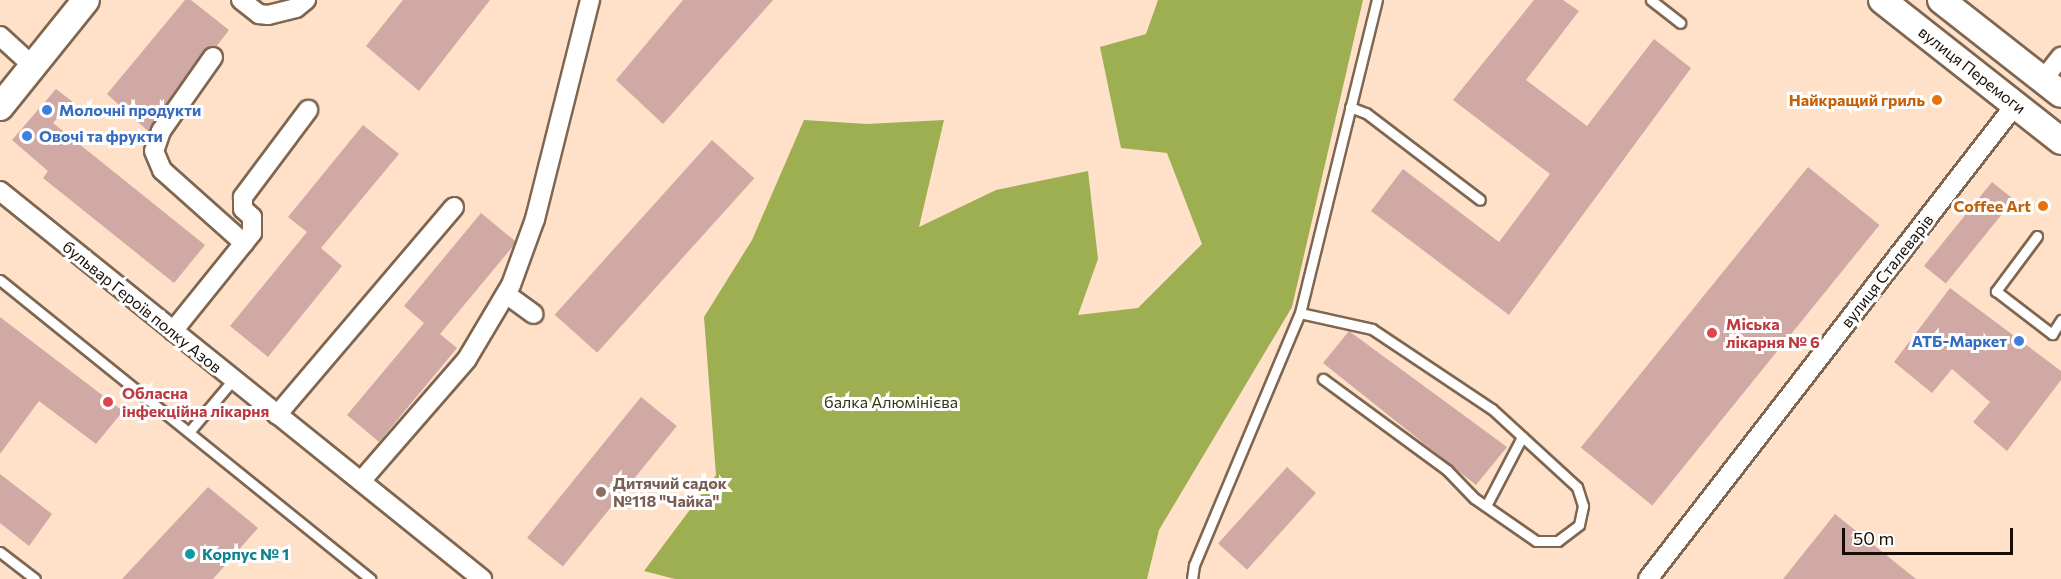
<!DOCTYPE html>
<html>
<head>
<meta charset="utf-8">
<style>
	body { margin:0 }
	#map { position:relative; width:2061px; height:579px; overflow:hidden; background:#fee1c8; font-family:Commissioner,sans-serif }
	div>[style] { position:absolute }
	.forest>* { inset:0; background:#9daf50 }
	.building>* { inset:0; background:#d0a9a4; transform-origin:0 0 }
	.roads { filter:drop-shadow(2px 0 #7f6650) drop-shadow(-2px 0 #7f6650) drop-shadow(0 2px #7f6650) drop-shadow(0 -2px #7f6650) }
	.lane>* { height:9px; margin:-4.5px; padding:0 4.5px; transform-origin:4.5px; border-radius:4.5px; background:#fff }
	.street>* { height:18px; margin:-9px; padding:0 9px; transform-origin:9px; border-radius:9px; background:#fff }
	.secondary>* { height:26px; margin:-13px; padding:0 13px; transform-origin:13px; border-radius:13px; background:#fff }
	.dots>* { width:16px; height:16px; translate:-50% -50%; box-sizing:border-box; border:3px solid #fff; border-radius:50% }
	span { translate:-50% -50%; white-space:nowrap; text-align:center; line-height:1.15; -webkit-text-stroke:6px #fff; paint-order:stroke }
	.street-label { font-size:16px; color:#170d05 }
	.food-label { font-size:16px; color:#c56008; font-weight:700 }
	.right { translate:-100% -50%; text-align:right }
	.shop-label { font-size:16px; color:#366cbe; font-weight:700 }
	.left { translate:0 -50%; text-align:left }
	.health-label { font-size:16px; color:#be3a42; font-weight:700 }
	.park-label { font-size:16px; color:#30370f }
	.education-label { font-size:16px; color:#785e54; font-weight:700 }
	.culture-label { font-size:16px; color:#0d838f; font-weight:700 }
	.scale { position:absolute; left:1842px; top:528px; width:171px; height:27px; box-sizing:border-box; border:3px solid #170d05; border-top:0; padding-left:8px; font-size:18px; line-height:21px; white-space:nowrap; color:#170d05; -webkit-text-stroke:4px #fff; paint-order:stroke }
</style>
</head>
<body>
<div id="map">
	<div class="forest">
		<i style="clip-path:polygon(1158px 0,1363px 0,1292px 307px,1159px 530px,1147px 579px,675px 579px,644px 571px,716px 475px,704px 317px,752px 240px,804px 120px,867px 124px,944px 120px,919px 227px,996px 190px,1088px 171px,1098px 259px,1078px 315px,1138px 308px,1202px 244px,1167px 153px,1121px 148px,1100px 47px,1146px 34px)"></i>
	</div>
	<div class="building">
		<i style="clip-path:polygon(185px 0,191px 0,229px 30px,216px 47px,204px 51px,149px 132px,107px 94px)"></i>
		<i style="clip-path:polygon(403px 0,490px 0,419px 91px,366px 46px)"></i>
		<i style="clip-path:polygon(683px 0,773px 0,663px 124px,616px 80px)"></i>
		<i style="clip-path:polygon(1534px 0,1563px 0,1579px 11px,1526px 80px,1587px 126px,1654px 39px,1691px 68px,1509px 315px,1371px 211px,1403px 169px,1499px 242px,1550px 174px,1453px 100px)"></i>
		<i style="clip-path:polygon(56px 89px,73px 102px,53px 123px,205px 245px,174px 283px,43px 178px,48px 171px,12px 140px)"></i>
		<i style="clip-path:polygon(363px 125px,399px 154px,321px 248px,342px 266px,268px 357px,230px 326px,307px 232px,288px 217px)"></i>
		<i style="left:712px;top:140px;width:57px;height:235px;rotate:42deg"></i>
		<i style="left:1808px;top:167px;width:92px;height:361px;rotate:39deg"></i>
		<i style="left:1992px;top:182px;width:28px;height:108px;rotate:39deg"></i>
		<i style="clip-path:polygon(481px 213px,515px 241px,514px 245px,440px 334px,457px 348px,379px 442px,347px 415px,424px 323px,404px 306px)"></i>
		<i style="clip-path:polygon(1950px 288px,2061px 371px,2061px 380px,2007px 451px,1973px 422px,1990px 402px,1952px 369px,1932px 393px,1894px 362px)"></i>
		<i style="clip-path:polygon(0 317px,123px 411px,96px 444px,39px 401px,0 454px)"></i>
		<i style="clip-path:polygon(1349px 331px,1507px 447px,1476px 485px,1323px 363px)"></i>
		<i style="left:641px;top:397px;width:46px;height:181px;rotate:39deg"></i>
		<i style="left:1287px;top:467px;width:39px;height:103px;rotate:42deg"></i>
		<i style="clip-path:polygon(0 474px,52px 514px,29px 546px,0 523px)"></i>
		<i style="clip-path:polygon(208px 487px,258px 528px,213px 579px,122px 579px)"></i>
		<i style="clip-path:polygon(1835px 514px,1916px 579px,1783px 579px)"></i>
	</div>
	<div class="roads">
		<div class="lane">
			<i style="left:1651px;top:0;width:37px;rotate:38deg"></i>
			<i style="left:1350px;top:107px;width:17px;rotate:21deg"></i>
			<i style="left:1366px;top:113px;width:143px;rotate:37.3deg"></i>
			<i style="left:2037px;top:236px;width:69px;rotate:126.7deg"></i>
			<i style="left:1996px;top:291px;width:71px;rotate:37.5deg"></i>
			<i style="left:2052px;top:334px;width:17px;rotate:-57deg"></i>
			<i style="left:0;top:280px;width:476px;rotate:38.9deg"></i>
			<i style="left:1300px;top:313px;width:74px;rotate:12.5deg"></i>
			<i style="left:1372px;top:329px;width:144px;rotate:33.7deg"></i>
			<i style="left:1492px;top:409px;width:115px;rotate:42.5deg"></i>
			<i style="left:1577px;top:487px;width:20px;rotate:72deg"></i>
			<i style="left:1583px;top:506px;width:19px;rotate:102deg"></i>
			<i style="left:1579px;top:525px;width:26px;rotate:143deg"></i>
			<i style="left:1558px;top:541px;width:22px;rotate:180deg"></i>
			<i style="left:1536px;top:541px;width:75px;rotate:-145.3deg"></i>
			<i style="left:1474px;top:498px;width:39px;rotate:-134deg"></i>
			<i style="left:1447px;top:470px;width:154px;rotate:-143.7deg"></i>
			<i style="left:189px;top:432px;width:67px;rotate:-49.9deg"></i>
			<i style="left:1487px;top:504px;width:76px;rotate:-62.4deg"></i>
			<i style="left:0;top:552px;width:44px;rotate:37.6deg"></i>
			<i style="left:1192px;top:579px;width:14px;rotate:-82deg"></i>
			<i style="left:1194px;top:565px;width:273px;rotate:-67.2deg"></i>
			<i style="left:1300px;top:313px;width:322px;rotate:-76.2deg"></i>
		</div>
		<div class="street">
			<i style="left:241px;top:0;width:23px;rotate:38deg"></i>
			<i style="left:259px;top:14px;width:9px;rotate:6deg"></i>
			<i style="left:268px;top:15px;width:29px;rotate:-14deg"></i>
			<i style="left:296px;top:8px;width:13px;rotate:-39deg"></i>
			<i style="left:0;top:36px;width:45px;rotate:42.3deg"></i>
			<i style="left:213px;top:57px;width:90px;rotate:125.1deg"></i>
			<i style="left:161px;top:131px;width:21px;rotate:109deg"></i>
			<i style="left:154px;top:151px;width:21px;rotate:67deg"></i>
			<i style="left:162px;top:170px;width:110px;rotate:41.7deg"></i>
			<i style="left:2042px;top:81px;width:31px;rotate:-52deg"></i>
			<i style="left:0;top:191px;width:619px;rotate:38.83deg"></i>
			<i style="left:506px;top:294px;width:34px;rotate:36deg"></i>
			<i style="left:173px;top:331px;width:126px;rotate:-51.1deg"></i>
			<i style="left:252px;top:233px;width:16px;rotate:-90deg"></i>
			<i style="left:252px;top:217px;width:12px;rotate:-138deg"></i>
			<i style="left:243px;top:209px;width:12px;rotate:-90deg"></i>
			<i style="left:243px;top:197px;width:109px;rotate:-53.2deg"></i>
			<i style="left:277px;top:415px;width:273px;rotate:-49.6deg"></i>
			<i style="left:362px;top:480px;width:160px;rotate:-49deg"></i>
			<i style="left:467px;top:359px;width:86px;rotate:-59.3deg"></i>
			<i style="left:511px;top:285px;width:70px;rotate:-70deg"></i>
			<i style="left:535px;top:219px;width:226px;rotate:-75.9deg"></i>
			<i style="left:1648px;top:579px;width:599px;rotate:-52.25deg"></i>
		</div>
		<div class="secondary">
			<i style="left:1882px;top:0;width:228px;rotate:38.2deg"></i>
			<i style="left:1941px;top:0;width:152px;rotate:38.1deg"></i>
			<i style="left:0;top:107px;width:137px;rotate:-51.2deg"></i>
		</div>
	</div>
	<div class="dots">
		<i style="left:1937px;top:100px;background:#e8710a"></i>
		<i style="left:47px;top:110px;background:#3f7fe0"></i>
		<i style="left:27px;top:136px;background:#3f7fe0"></i>
		<i style="left:2043px;top:206px;background:#e8710a"></i>
		<i style="left:1712px;top:333px;background:#e0444e"></i>
		<i style="left:2019px;top:341px;background:#3f7fe0"></i>
		<i style="left:108px;top:402px;background:#e0444e"></i>
		<i style="left:601px;top:492px;background:#8d6e63"></i>
		<i style="left:190px;top:554px;background:#0f9aa8"></i>
	</div>
	<div class="street-label">
		<span style="left:1972px;top:70px;rotate:38deg">вулиця Перемоги</span>
		<span style="left:1887px;top:271px;rotate:-52deg">вулиця Сталеварів</span>
		<span style="left:142px;top:307px;rotate:39deg">бульвар Героїв полку Азов</span>
	</div>
	<div class="food-label">
		<span class="right" style="left:1925px;top:100px">Найкращий гриль</span>
		<span class="right" style="left:2031px;top:206px">Coffee Art</span>
	</div>
	<div class="shop-label">
		<span class="left" style="left:59px;top:110px">Молочні продукти</span>
		<span class="left" style="left:39px;top:136px">Овочі та фрукти</span>
		<span class="right" style="left:2007px;top:341px">АТБ-Маркет</span>
	</div>
	<div class="health-label">
		<span class="left" style="left:1726px;top:333px">Мiська<br>лiкарня № 6</span>
		<span class="left" style="left:122px;top:402px">Обласна<br>інфекційна лікарня</span>
	</div>
	<div class="park-label">
		<span style="left:891px;top:402px">балка Алюмінієва</span>
	</div>
	<div class="education-label">
		<span class="left" style="left:613px;top:492px">Дитячий садок<br>№118 "Чайка"</span>
	</div>
	<div class="culture-label">
		<span class="left" style="left:202px;top:554px">Корпус № 1</span>
	</div>
	<div class="scale">50 m</div>
</div>
</body>
</html>
